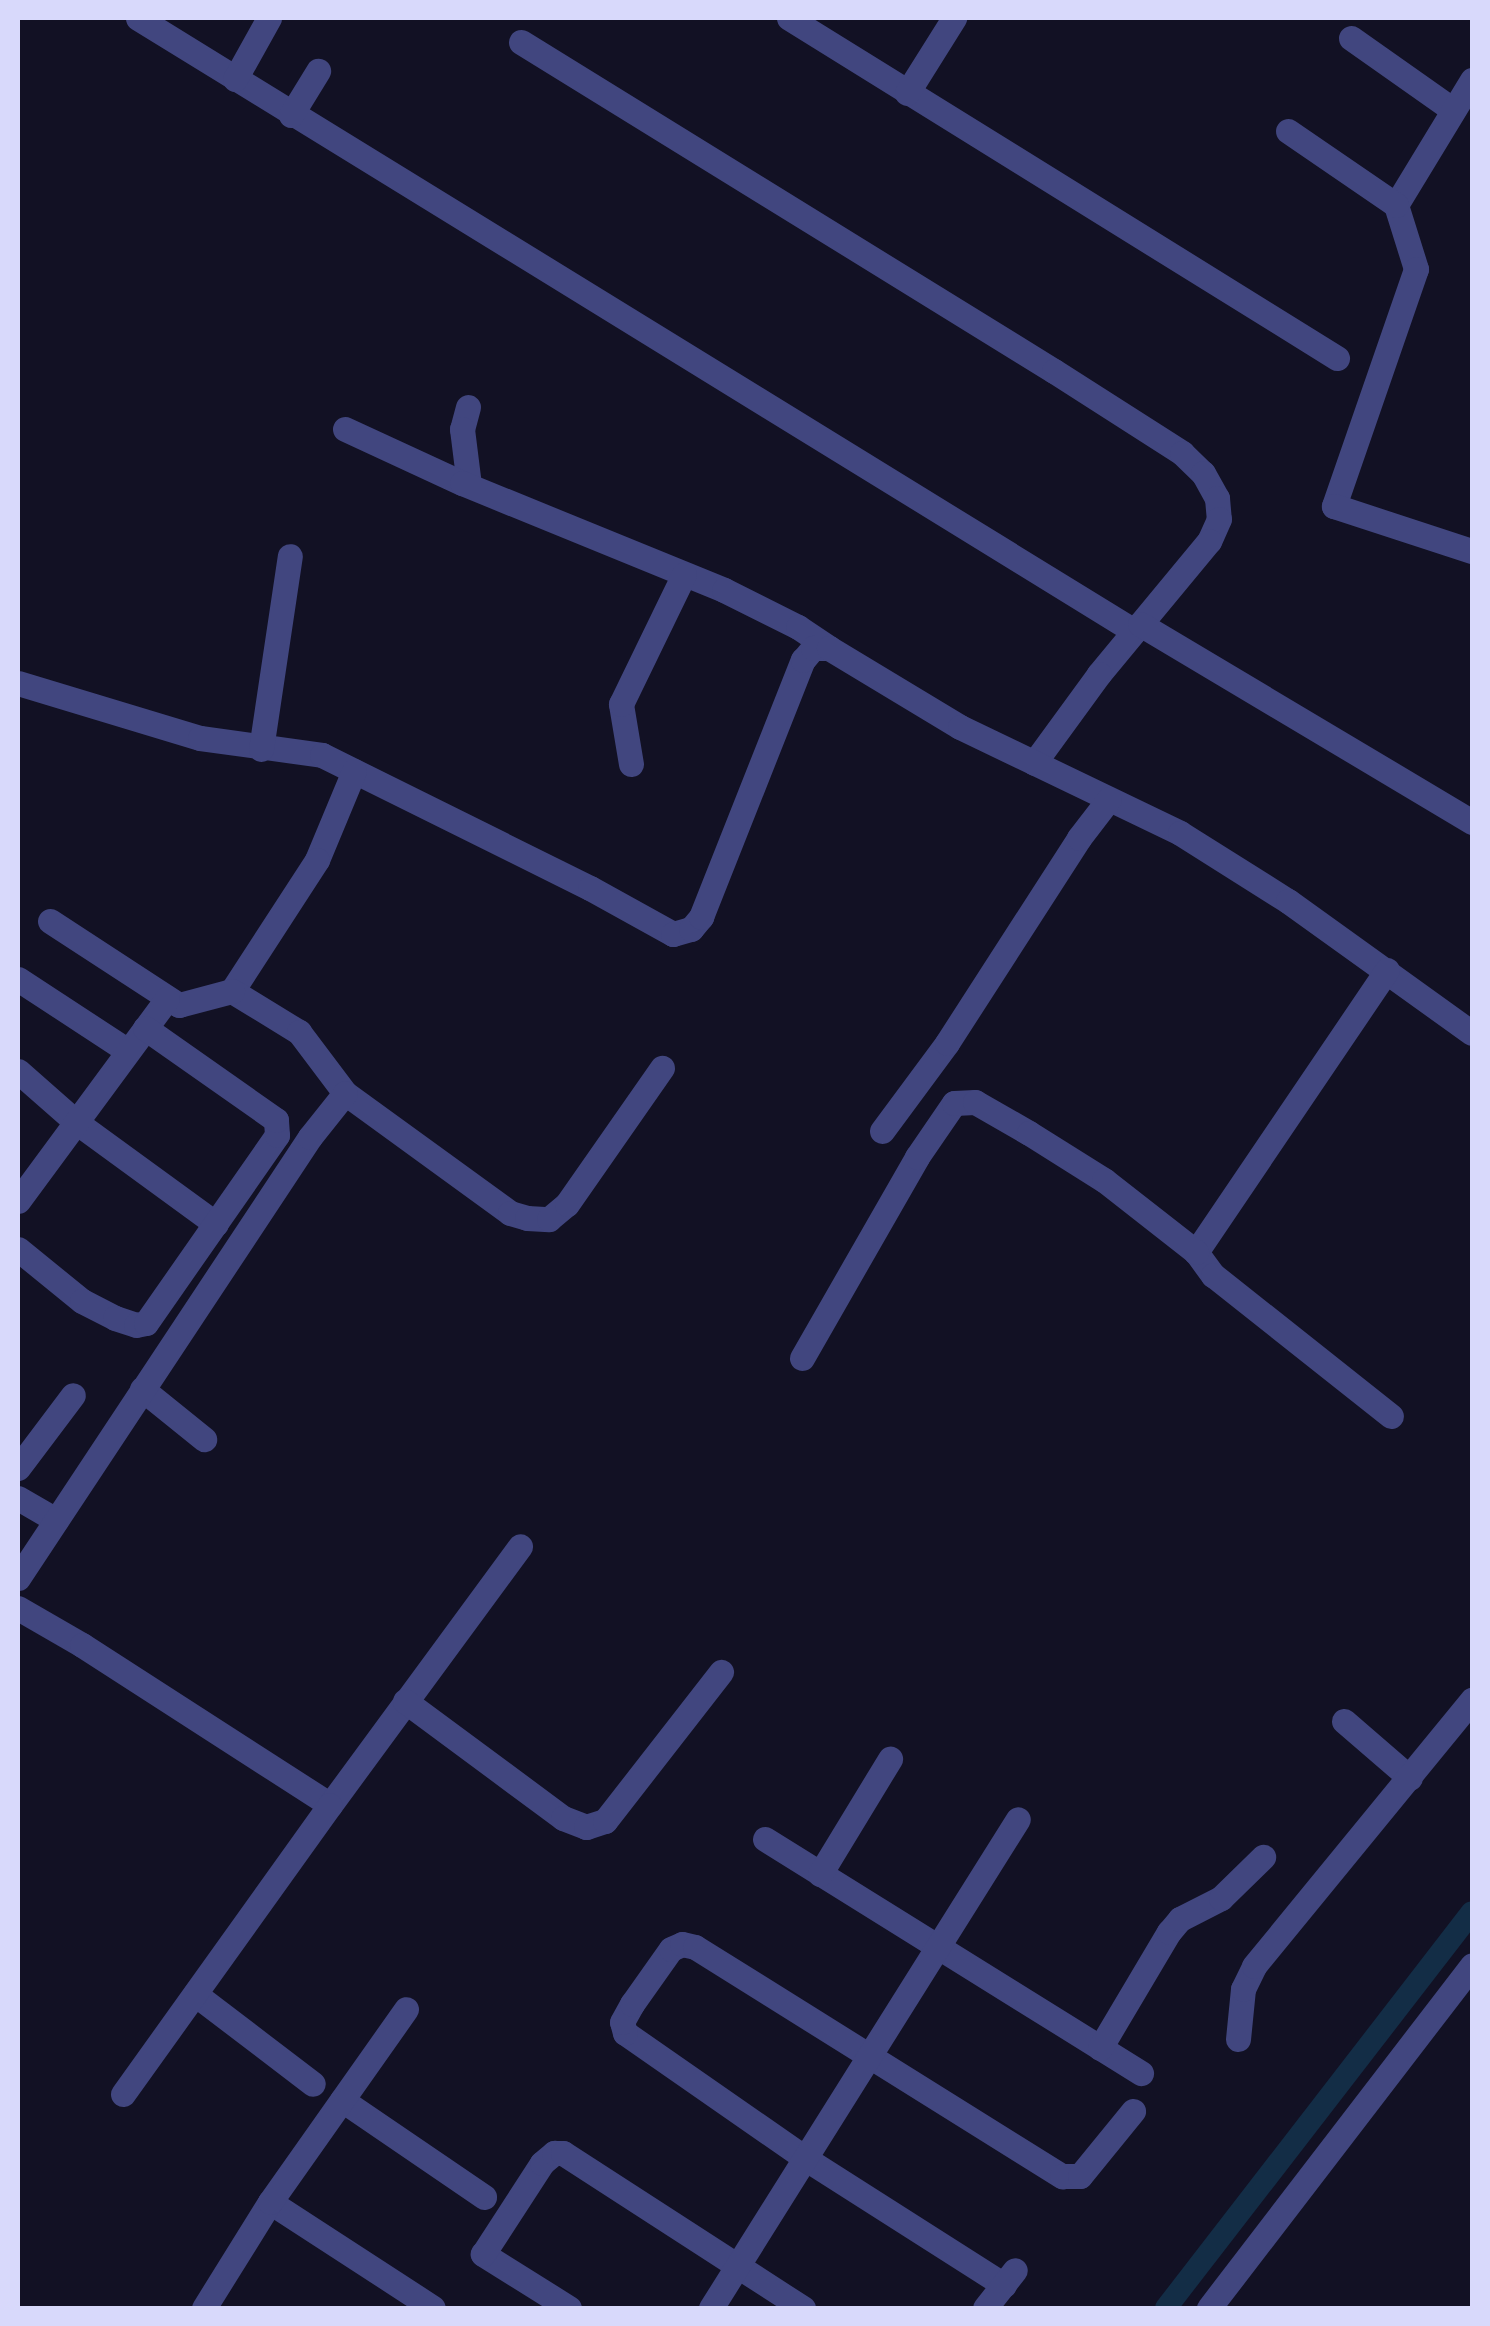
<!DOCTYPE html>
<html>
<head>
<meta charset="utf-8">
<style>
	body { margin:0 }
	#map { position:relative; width:1490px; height:2326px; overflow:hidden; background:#121124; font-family:Barlow,sans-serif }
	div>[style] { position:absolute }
	.canal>* { height:22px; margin:-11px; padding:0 11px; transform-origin:11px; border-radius:11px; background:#132d46 }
	.minor>* { height:25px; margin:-12.5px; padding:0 12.5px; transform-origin:12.5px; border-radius:12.5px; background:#41467f }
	span { translate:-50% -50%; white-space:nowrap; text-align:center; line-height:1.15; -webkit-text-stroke:8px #121124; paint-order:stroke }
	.frame { position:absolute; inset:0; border:20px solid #d8d9fb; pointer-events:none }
</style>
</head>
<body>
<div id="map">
	<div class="canal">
		<i style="left:1166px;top:2308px;width:500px;rotate:-52.31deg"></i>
	</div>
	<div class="minor">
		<i style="left:138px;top:18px;width:1170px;rotate:31.61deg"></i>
		<i style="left:789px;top:18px;width:645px;rotate:31.82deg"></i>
		<i style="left:1351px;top:38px;width:125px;rotate:35.2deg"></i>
		<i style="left:521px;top:42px;width:626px;rotate:31.69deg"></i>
		<i style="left:1054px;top:371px;width:152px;rotate:32.6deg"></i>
		<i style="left:1182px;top:453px;width:29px;rotate:44deg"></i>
		<i style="left:1203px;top:473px;width:29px;rotate:61deg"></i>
		<i style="left:1217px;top:498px;width:21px;rotate:85deg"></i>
		<i style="left:1219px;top:519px;width:24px;rotate:114deg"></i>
		<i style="left:1209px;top:541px;width:173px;rotate:129.6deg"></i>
		<i style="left:1099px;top:674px;width:110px;rotate:126.1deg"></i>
		<i style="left:235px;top:79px;width:70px;rotate:-60.9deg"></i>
		<i style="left:1472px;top:80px;width:146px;rotate:121.3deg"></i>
		<i style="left:1396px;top:205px;width:67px;rotate:72.6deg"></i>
		<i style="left:1416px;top:269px;width:251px;rotate:109.1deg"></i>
		<i style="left:1334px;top:506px;width:145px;rotate:18.1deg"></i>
		<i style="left:907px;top:93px;width:89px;rotate:-57.9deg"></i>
		<i style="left:291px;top:115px;width:52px;rotate:-58.5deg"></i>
		<i style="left:1288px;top:131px;width:131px;rotate:34.4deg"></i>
		<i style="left:468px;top:407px;width:23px;rotate:105deg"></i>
		<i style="left:462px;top:429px;width:56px;rotate:82.9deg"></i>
		<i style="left:345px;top:429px;width:129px;rotate:24.8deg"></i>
		<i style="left:462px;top:483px;width:283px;rotate:22.2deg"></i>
		<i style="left:724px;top:590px;width:83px;rotate:26.6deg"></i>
		<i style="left:798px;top:627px;width:37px;rotate:34deg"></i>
		<i style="left:1140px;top:624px;width:387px;rotate:30.8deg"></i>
		<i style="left:18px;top:683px;width:190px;rotate:16.8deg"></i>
		<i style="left:200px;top:738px;width:123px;rotate:7.9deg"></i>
		<i style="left:322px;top:755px;width:299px;rotate:26.4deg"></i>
		<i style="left:590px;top:888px;width:95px;rotate:29deg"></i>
		<i style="left:673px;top:934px;width:19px;rotate:-16deg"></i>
		<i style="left:691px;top:929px;width:16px;rotate:-50deg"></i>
		<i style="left:701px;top:917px;width:277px;rotate:-68.4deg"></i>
		<i style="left:803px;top:660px;width:16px;rotate:-50deg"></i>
		<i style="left:813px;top:648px;width:16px"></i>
		<i style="left:829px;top:648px;width:153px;rotate:31.1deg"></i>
		<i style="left:960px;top:727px;width:244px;rotate:25.7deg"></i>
		<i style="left:1180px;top:833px;width:128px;rotate:32.2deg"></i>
		<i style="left:1288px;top:901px;width:226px;rotate:35.7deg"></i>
		<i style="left:261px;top:749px;width:195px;rotate:-81.5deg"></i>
		<i style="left:631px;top:764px;width:61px;rotate:-99.5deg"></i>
		<i style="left:621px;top:704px;width:144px;rotate:-64.1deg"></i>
		<i style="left:354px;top:771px;width:96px;rotate:112.6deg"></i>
		<i style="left:317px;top:860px;width:156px;rotate:123deg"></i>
		<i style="left:232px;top:991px;width:79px;rotate:31.5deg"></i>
		<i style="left:299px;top:1032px;width:76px;rotate:53deg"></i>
		<i style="left:345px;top:1093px;width:204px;rotate:36deg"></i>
		<i style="left:510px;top:1213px;width:18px;rotate:16deg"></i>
		<i style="left:527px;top:1218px;width:22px;rotate:3deg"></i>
		<i style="left:549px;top:1219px;width:23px;rotate:-40deg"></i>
		<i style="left:567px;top:1204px;width:166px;rotate:-55.1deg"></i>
		<i style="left:50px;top:921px;width:154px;rotate:33.1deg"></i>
		<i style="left:179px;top:1005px;width:55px;rotate:-14.8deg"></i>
		<i style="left:1387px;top:970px;width:341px;rotate:124.1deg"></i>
		<i style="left:1196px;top:1252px;width:29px;rotate:54deg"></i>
		<i style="left:1213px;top:1275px;width:227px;rotate:38.4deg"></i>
		<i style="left:18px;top:979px;width:131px;rotate:33.2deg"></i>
		<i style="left:18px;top:1071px;width:77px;rotate:41.3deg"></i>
		<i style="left:76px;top:1122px;width:173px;rotate:36.1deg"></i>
		<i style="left:882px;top:1131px;width:109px;rotate:-53.5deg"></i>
		<i style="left:947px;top:1043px;width:244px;rotate:-57.2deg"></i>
		<i style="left:1079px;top:838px;width:49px;rotate:-52.4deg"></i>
		<i style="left:18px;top:1201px;width:251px;rotate:-53.6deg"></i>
		<i style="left:18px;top:1249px;width:82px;rotate:39.1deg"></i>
		<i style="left:82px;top:1301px;width:37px;rotate:27deg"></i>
		<i style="left:115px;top:1318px;width:22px;rotate:18deg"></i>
		<i style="left:136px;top:1325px;width:10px;rotate:-11deg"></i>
		<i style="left:146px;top:1323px;width:229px;rotate:-55.1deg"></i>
		<i style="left:277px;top:1135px;width:15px;rotate:-94deg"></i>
		<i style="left:276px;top:1120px;width:160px;rotate:-144.9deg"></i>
		<i style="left:802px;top:1358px;width:232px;rotate:-60.2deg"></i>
		<i style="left:917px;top:1157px;width:65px;rotate:-55.6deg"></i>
		<i style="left:954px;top:1103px;width:21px;rotate:-3deg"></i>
		<i style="left:975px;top:1102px;width:62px;rotate:29.9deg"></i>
		<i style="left:1029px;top:1133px;width:89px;rotate:32.1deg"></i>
		<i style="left:1104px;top:1180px;width:117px;rotate:38deg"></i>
		<i style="left:142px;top:1389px;width:80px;rotate:38.9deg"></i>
		<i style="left:18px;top:1468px;width:91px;rotate:-53deg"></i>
		<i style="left:18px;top:1498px;width:44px;rotate:30.1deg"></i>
		<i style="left:18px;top:1578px;width:529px;rotate:-56.49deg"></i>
		<i style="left:310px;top:1137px;width:56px;rotate:-51.5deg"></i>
		<i style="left:18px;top:1608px;width:74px;rotate:30deg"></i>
		<i style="left:82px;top:1645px;width:295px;rotate:32.8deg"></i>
		<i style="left:330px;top:1805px;width:321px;rotate:-53.7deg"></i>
		<i style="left:405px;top:1701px;width:197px;rotate:36.5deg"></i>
		<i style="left:563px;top:1818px;width:25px;rotate:21deg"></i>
		<i style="left:586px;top:1827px;width:20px;rotate:-18deg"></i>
		<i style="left:605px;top:1821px;width:189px;rotate:-52.1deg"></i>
		<i style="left:1344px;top:1721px;width:87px;rotate:40.8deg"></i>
		<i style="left:765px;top:1839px;width:443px;rotate:31.9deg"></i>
		<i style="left:820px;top:1874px;width:135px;rotate:-58.7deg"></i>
		<i style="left:195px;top:1994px;width:148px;rotate:37.3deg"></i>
		<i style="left:1238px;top:2039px;width:50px;rotate:-84.3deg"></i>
		<i style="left:1243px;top:1989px;width:25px;rotate:-64deg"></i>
		<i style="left:1254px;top:1966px;width:344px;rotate:-50.7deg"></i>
		<i style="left:1100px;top:2048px;width:135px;rotate:-59.3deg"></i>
		<i style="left:1169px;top:1932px;width:17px;rotate:-50deg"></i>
		<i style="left:1180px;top:1919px;width:46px;rotate:-27.1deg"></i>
		<i style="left:1221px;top:1898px;width:59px;rotate:-44.3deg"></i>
		<i style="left:123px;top:2094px;width:355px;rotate:-54.4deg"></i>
		<i style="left:342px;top:2100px;width:172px;rotate:34.3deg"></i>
		<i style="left:270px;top:2202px;width:194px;rotate:33deg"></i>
		<i style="left:1004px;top:2285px;width:236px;rotate:-147.5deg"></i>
		<i style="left:805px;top:2158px;width:219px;rotate:-145.2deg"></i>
		<i style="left:625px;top:2033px;width:11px;rotate:-105deg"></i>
		<i style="left:622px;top:2022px;width:21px;rotate:-61deg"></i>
		<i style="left:632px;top:2004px;width:67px;rotate:-54.7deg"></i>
		<i style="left:671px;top:1949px;width:12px;rotate:-24deg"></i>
		<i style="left:682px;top:1944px;width:13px;rotate:13deg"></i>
		<i style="left:695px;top:1947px;width:433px;rotate:32deg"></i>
		<i style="left:1062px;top:2176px;width:18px"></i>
		<i style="left:1080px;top:2176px;width:84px;rotate:-50.8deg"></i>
		<i style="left:204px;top:2308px;width:125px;rotate:-58.1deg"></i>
		<i style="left:270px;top:2202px;width:236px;rotate:-54.8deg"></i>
		<i style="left:569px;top:2308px;width:102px;rotate:-147.9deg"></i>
		<i style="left:483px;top:2254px;width:108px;rotate:-57deg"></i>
		<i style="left:542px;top:2163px;width:16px;rotate:-40deg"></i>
		<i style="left:554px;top:2153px;width:9px"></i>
		<i style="left:563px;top:2153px;width:286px;rotate:32.9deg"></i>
		<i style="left:711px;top:2308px;width:577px;rotate:-57.88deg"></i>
		<i style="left:985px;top:2308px;width:48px;rotate:-51.7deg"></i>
		<i style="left:1209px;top:2308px;width:432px;rotate:-52.5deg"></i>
	</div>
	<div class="frame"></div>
</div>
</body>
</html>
